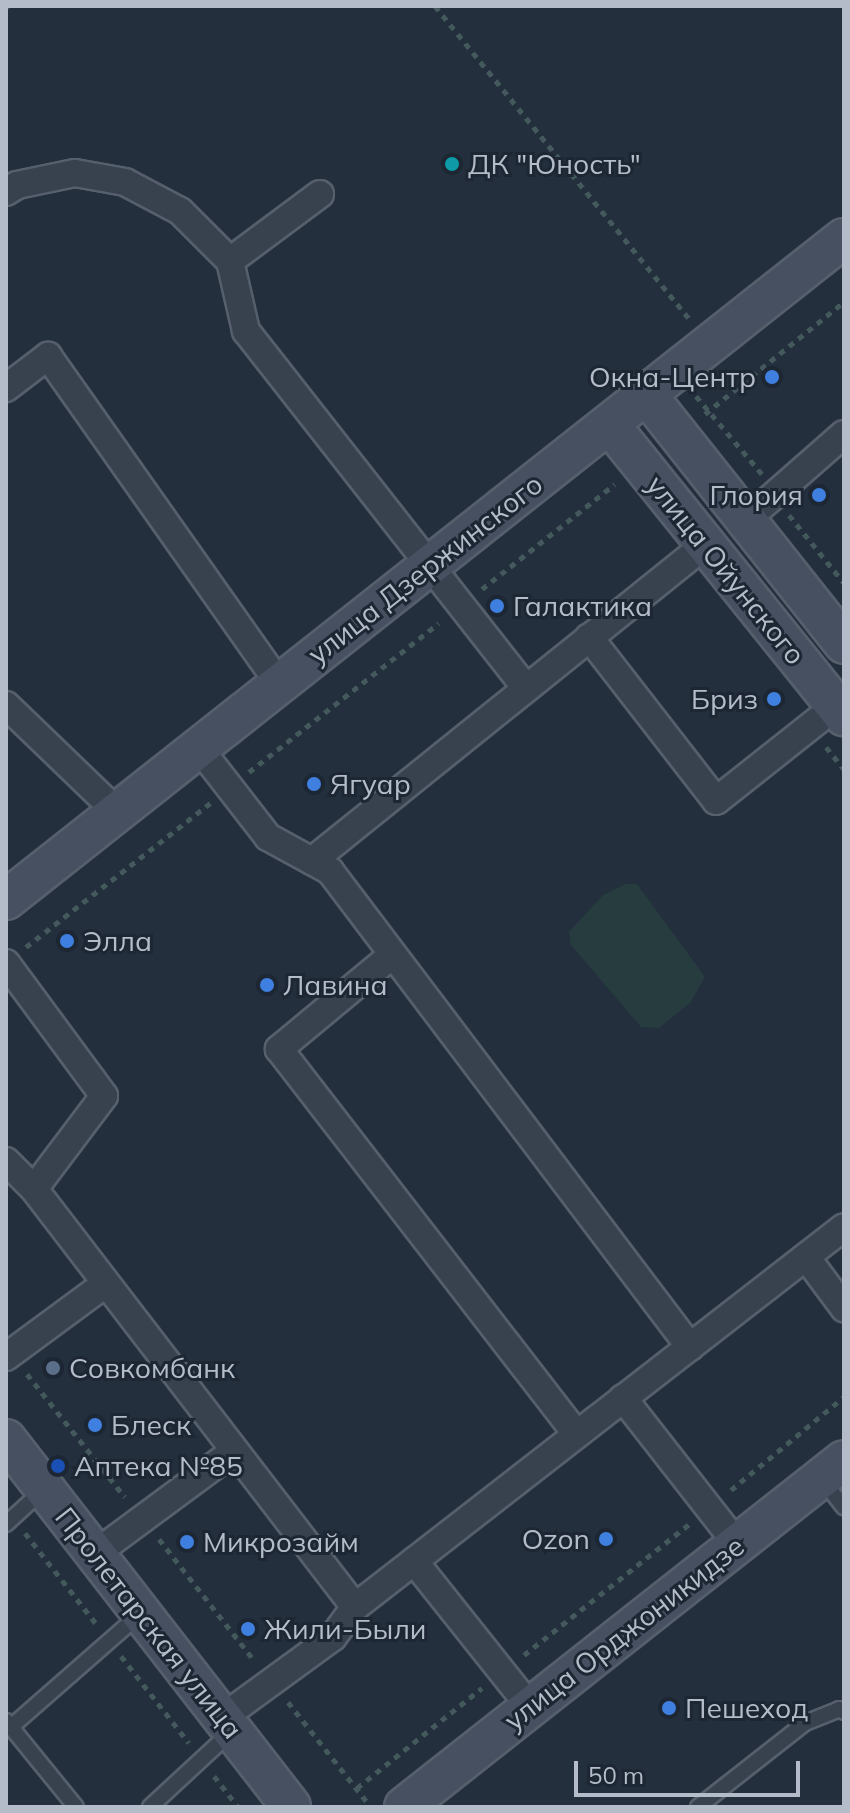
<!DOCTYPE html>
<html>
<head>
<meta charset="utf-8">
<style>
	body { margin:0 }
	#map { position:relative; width:850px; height:1813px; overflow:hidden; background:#242f3e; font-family:Mulish,sans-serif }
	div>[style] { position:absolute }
	.green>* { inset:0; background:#263c3f }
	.path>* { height:5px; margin-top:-2.5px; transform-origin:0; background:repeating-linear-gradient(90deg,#44595c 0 6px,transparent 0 12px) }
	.roads { filter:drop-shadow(2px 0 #565f6c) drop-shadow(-2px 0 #565f6c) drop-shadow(0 2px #565f6c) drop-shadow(0 -2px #565f6c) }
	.lane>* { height:14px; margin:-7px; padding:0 7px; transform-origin:7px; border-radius:7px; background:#38414e }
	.street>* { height:26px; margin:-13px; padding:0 13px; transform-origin:13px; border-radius:13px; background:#38414e }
	.secondary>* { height:38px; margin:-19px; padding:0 19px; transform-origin:19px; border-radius:19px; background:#465061 }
	.dots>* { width:22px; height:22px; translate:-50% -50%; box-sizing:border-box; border:4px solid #1d2633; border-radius:50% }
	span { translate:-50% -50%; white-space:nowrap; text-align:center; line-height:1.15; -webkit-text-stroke:6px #1d2633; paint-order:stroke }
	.poi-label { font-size:28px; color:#b4bcc9 }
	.left { translate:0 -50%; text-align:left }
	.right { translate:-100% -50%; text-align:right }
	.street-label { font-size:28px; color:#b4bcc9 }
	.frame { position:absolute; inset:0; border:8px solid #b4bcc9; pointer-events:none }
	.scale { position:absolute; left:574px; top:1761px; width:226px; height:36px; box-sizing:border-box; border:4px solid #b4bcc9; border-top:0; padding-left:10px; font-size:24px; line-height:28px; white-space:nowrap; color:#b4bcc9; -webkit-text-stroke:6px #1d2633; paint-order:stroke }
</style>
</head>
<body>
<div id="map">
	<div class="green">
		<i style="clip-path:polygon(626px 884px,637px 884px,705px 977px,690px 1003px,659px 1028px,641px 1027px,571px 945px,569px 932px,603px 895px)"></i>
	</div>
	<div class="path">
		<i style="left:435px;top:6px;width:403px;rotate:50.9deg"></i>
		<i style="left:6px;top:8px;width:3px;rotate:-45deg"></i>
		<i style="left:696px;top:396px;width:102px;rotate:49.8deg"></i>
		<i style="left:705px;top:414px;width:179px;rotate:-38.9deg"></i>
		<i style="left:789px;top:515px;width:87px;rotate:51deg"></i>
		<i style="left:482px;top:589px;width:169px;rotate:-38.3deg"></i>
		<i style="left:826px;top:747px;width:28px;rotate:51deg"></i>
		<i style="left:249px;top:772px;width:241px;rotate:-38.1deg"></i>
		<i style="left:26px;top:947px;width:234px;rotate:-38deg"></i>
		<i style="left:27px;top:1374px;width:157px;rotate:51.5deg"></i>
		<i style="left:731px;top:1490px;width:146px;rotate:-39.5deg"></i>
		<i style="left:25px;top:1533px;width:118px;rotate:51.9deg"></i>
		<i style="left:159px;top:1539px;width:154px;rotate:51.9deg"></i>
		<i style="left:524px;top:1655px;width:211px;rotate:-38.4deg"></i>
		<i style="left:121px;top:1656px;width:110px;rotate:52deg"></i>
		<i style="left:288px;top:1702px;width:134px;rotate:51.7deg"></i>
		<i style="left:214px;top:1776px;width:39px;rotate:52deg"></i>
		<i style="left:357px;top:1788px;width:160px;rotate:-38.7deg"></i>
	</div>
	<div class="roads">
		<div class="lane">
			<i style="left:821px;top:1478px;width:37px;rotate:52deg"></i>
			<i style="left:6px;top:1524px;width:52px;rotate:-42.6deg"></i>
			<i style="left:6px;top:1721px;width:111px;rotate:50.9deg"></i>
			<i style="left:11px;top:1727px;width:173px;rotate:-41.2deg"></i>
			<i style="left:150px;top:1807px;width:112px;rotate:-42.8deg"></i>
			<i style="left:698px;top:1807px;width:136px;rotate:-38.1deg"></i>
			<i style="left:805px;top:1723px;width:37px;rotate:-22deg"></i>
			<i style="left:839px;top:1709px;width:6px;rotate:31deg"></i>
		</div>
		<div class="street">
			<i style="left:6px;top:192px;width:13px;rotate:-32deg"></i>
			<i style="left:17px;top:185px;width:59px;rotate:-11.7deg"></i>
			<i style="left:75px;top:173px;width:51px;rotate:10.2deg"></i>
			<i style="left:125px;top:182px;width:62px;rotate:27.8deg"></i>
			<i style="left:180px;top:211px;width:71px;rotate:45deg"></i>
			<i style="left:320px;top:194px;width:112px;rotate:143.3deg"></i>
			<i style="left:230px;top:261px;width:72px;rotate:77.1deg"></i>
			<i style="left:246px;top:331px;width:454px;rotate:51.9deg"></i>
			<i style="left:6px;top:388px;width:53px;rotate:-37.3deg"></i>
			<i style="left:48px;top:356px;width:401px;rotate:54.8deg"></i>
			<i style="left:746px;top:520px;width:130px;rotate:-41.3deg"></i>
			<i style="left:589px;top:637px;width:207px;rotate:52.2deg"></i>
			<i style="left:716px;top:801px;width:153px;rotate:-38.4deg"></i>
			<i style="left:6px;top:705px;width:154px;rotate:43.9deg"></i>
			<i style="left:199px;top:748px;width:113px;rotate:52.2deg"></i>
			<i style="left:268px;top:837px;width:71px;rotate:28.7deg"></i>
			<i style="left:330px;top:871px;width:597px;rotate:52.9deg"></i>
			<i style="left:312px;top:861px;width:506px;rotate:-38.82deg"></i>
			<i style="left:391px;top:956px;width:146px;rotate:140.3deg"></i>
			<i style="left:279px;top:1049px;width:487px;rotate:52.3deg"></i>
			<i style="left:6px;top:963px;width:165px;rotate:53.6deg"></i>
			<i style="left:104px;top:1096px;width:116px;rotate:127deg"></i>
			<i style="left:6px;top:1161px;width:40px;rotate:45deg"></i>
			<i style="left:34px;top:1189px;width:527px;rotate:52.48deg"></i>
			<i style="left:806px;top:1257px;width:64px;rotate:53.3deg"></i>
			<i style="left:6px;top:1357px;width:123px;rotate:-36.4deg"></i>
			<i style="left:623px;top:1398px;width:185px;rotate:52deg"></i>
			<i style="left:95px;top:1554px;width:172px;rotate:-36.5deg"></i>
			<i style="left:414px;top:1561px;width:186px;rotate:51.5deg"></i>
			<i style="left:222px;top:1718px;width:137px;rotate:-36.1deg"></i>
			<i style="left:333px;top:1637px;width:37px;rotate:-54deg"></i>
			<i style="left:355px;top:1607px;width:619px;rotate:-37.85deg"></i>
		</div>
		<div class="secondary">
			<i style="left:646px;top:394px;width:319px;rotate:51.6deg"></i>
			<i style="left:609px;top:424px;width:375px;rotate:51.2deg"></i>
			<i style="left:6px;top:900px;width:1068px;rotate:-38.31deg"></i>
			<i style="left:6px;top:1439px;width:465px;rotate:52.2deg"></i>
			<i style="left:404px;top:1807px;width:560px;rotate:-38.26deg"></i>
		</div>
	</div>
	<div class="dots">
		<i style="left:452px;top:164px;background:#0f9aa8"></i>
		<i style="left:772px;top:377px;background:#3f7fe0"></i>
		<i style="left:819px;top:495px;background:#3f7fe0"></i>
		<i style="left:497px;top:606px;background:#3f7fe0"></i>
		<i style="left:774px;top:699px;background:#3f7fe0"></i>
		<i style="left:314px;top:784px;background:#3f7fe0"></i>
		<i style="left:67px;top:941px;background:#3f7fe0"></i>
		<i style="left:267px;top:985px;background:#3f7fe0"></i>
		<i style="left:53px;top:1368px;background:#5c6f8a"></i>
		<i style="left:95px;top:1425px;background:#3f7fe0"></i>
		<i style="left:58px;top:1466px;background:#1a4fb4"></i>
		<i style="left:606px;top:1539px;background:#3f7fe0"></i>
		<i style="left:187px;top:1542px;background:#3f7fe0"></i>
		<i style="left:248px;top:1629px;background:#3f7fe0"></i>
		<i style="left:669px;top:1708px;background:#3f7fe0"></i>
	</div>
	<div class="poi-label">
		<span class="left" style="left:468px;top:164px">ДК "Юность"</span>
		<span class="right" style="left:756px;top:377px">Окна-Центр</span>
		<span class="right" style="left:803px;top:495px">Глория</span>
		<span class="left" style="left:513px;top:606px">Галактика</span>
		<span class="right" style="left:758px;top:699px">Бриз</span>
		<span class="left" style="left:330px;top:784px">Ягуар</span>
		<span class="left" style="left:83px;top:941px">Элла</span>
		<span class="left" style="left:283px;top:985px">Лавина</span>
		<span class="left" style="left:69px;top:1368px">Совкомбанк</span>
		<span class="left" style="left:111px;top:1425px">Блеск</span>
		<span class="left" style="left:74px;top:1466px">Аптека №85</span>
		<span class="right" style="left:590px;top:1539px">Ozon</span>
		<span class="left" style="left:203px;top:1542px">Микрозайм</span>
		<span class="left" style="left:264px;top:1629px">Жили-Были</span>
		<span class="left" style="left:685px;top:1708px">Пешеход</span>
	</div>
	<div class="street-label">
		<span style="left:425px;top:569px;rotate:-38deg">улица Дзержинского</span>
		<span style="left:726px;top:570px;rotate:51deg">улица Ойунского</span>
		<span style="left:149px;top:1623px;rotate:52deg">Пролетарская улица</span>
		<span style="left:624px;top:1633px;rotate:-38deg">улица Орджоникидзе</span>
	</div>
	<div class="frame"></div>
	<div class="scale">50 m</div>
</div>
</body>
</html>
